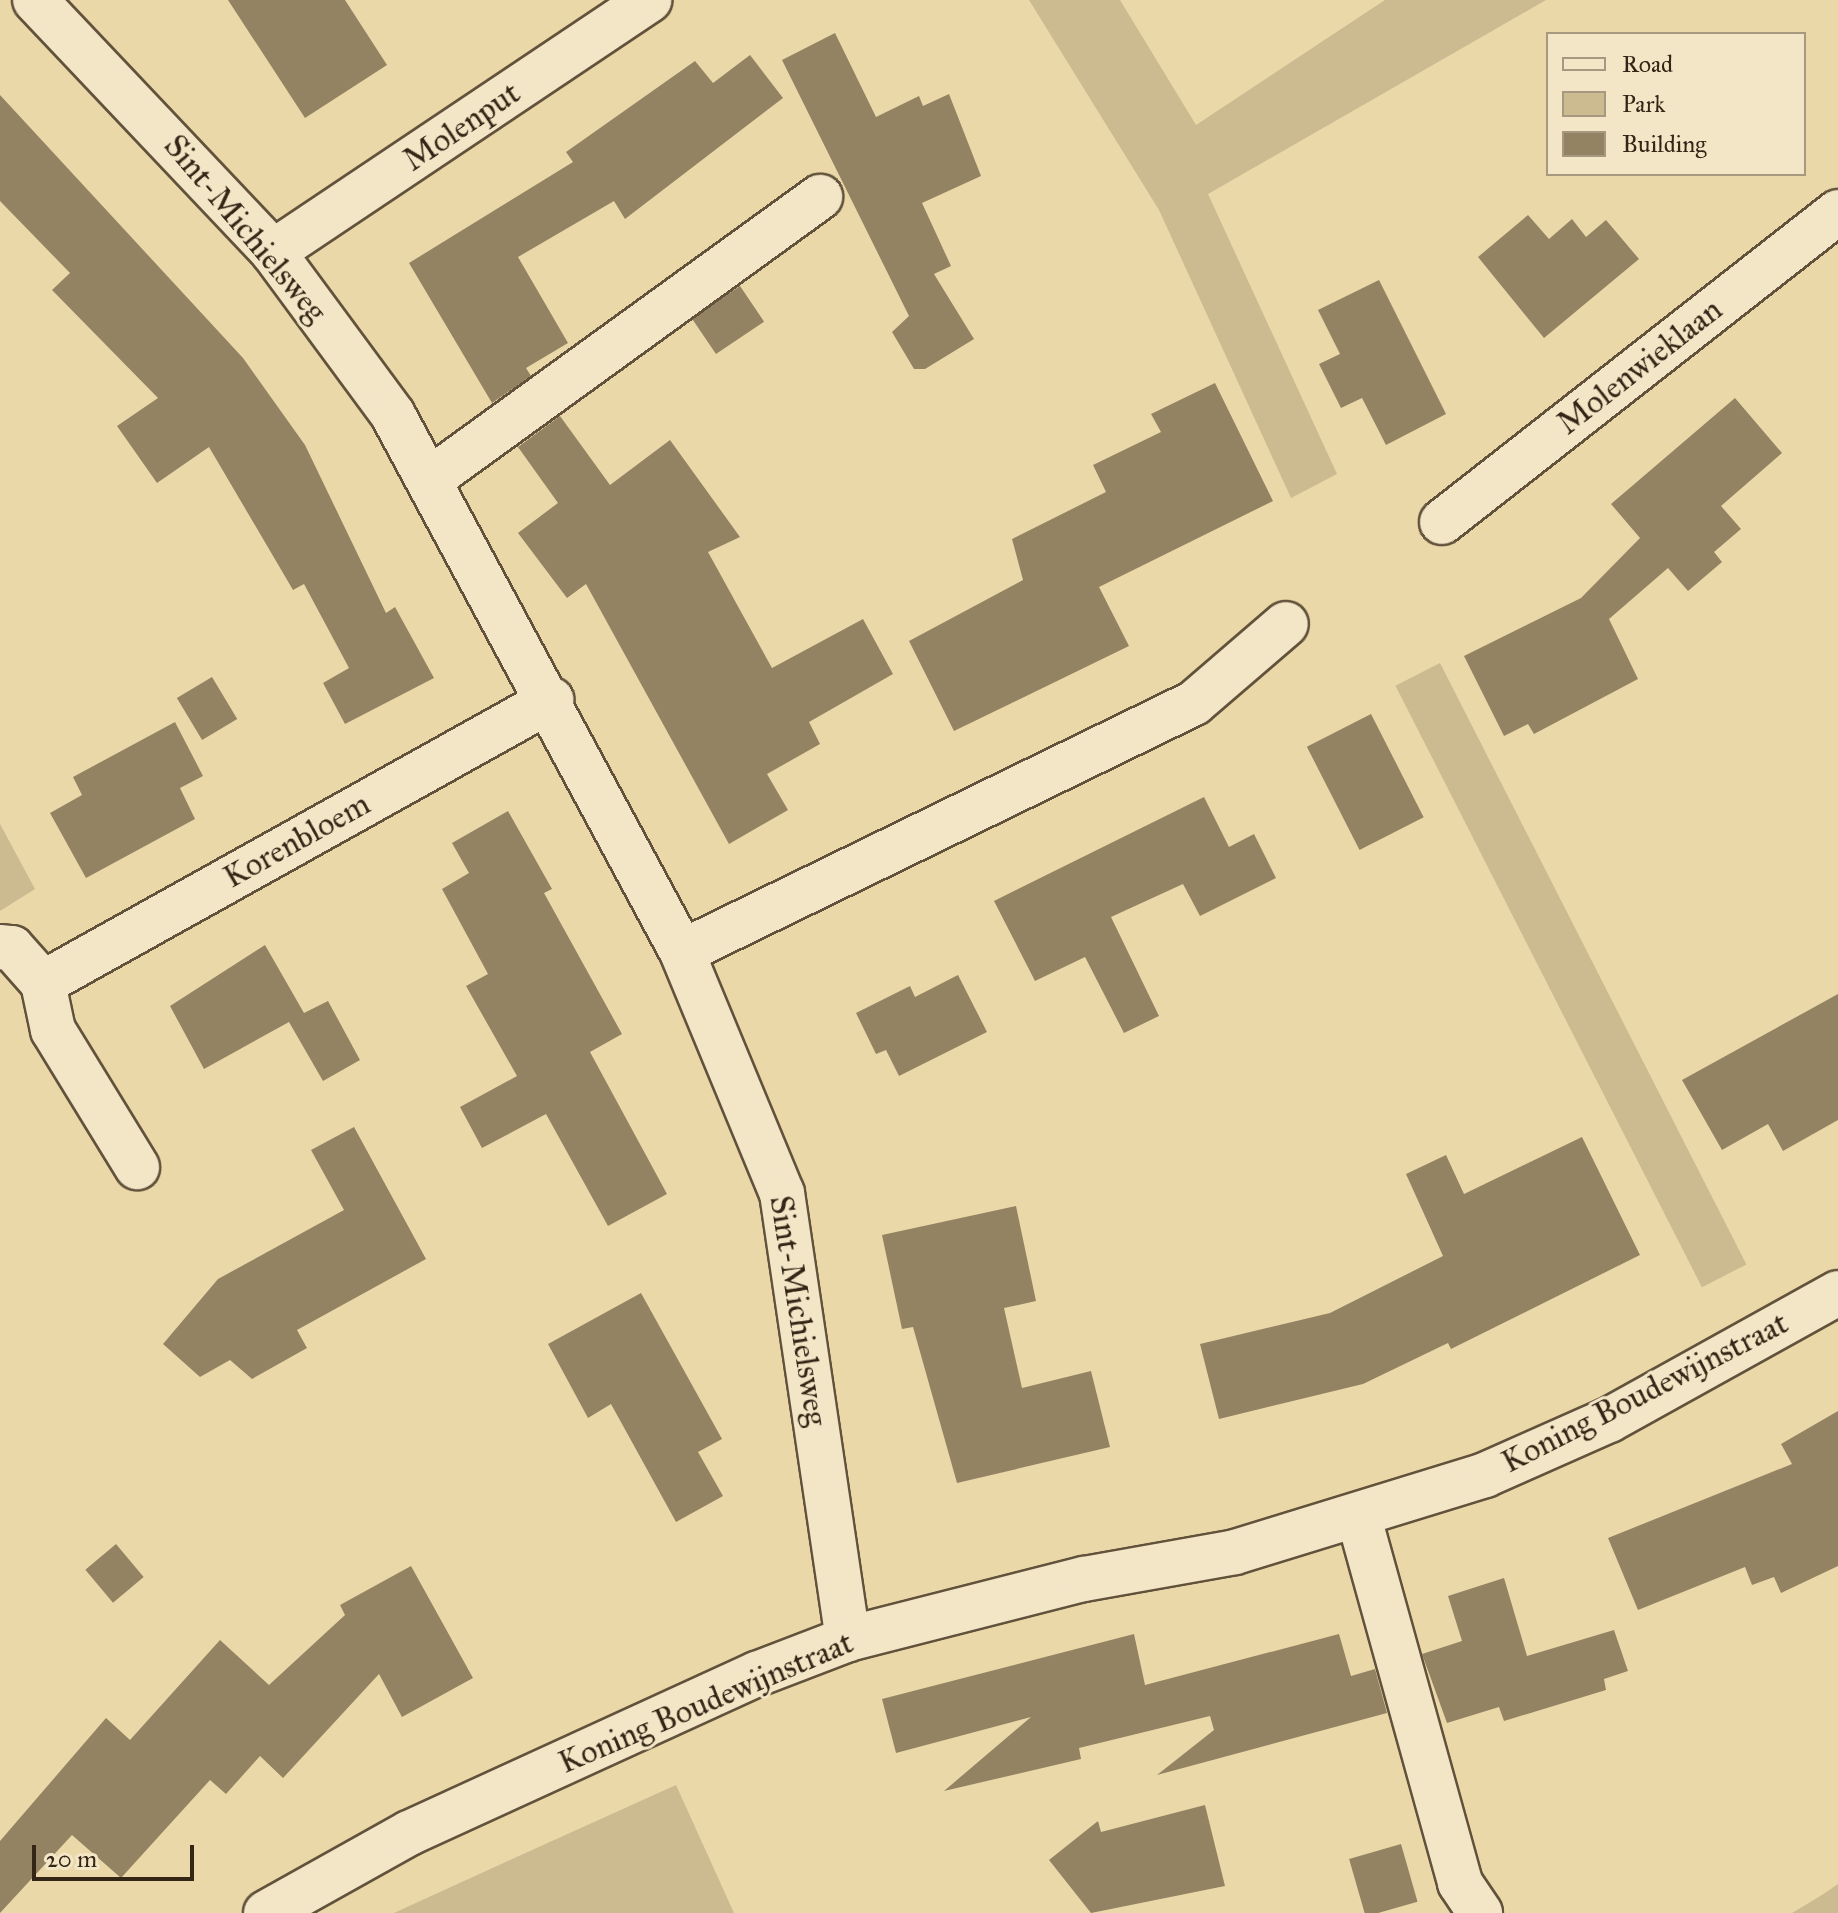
<!DOCTYPE html>
<html>
<head>
<meta charset="utf-8">
<style>
  body { margin:0 }
  #map { position:relative; width:1838px; height:1913px; overflow:hidden; background:#ebd8a9; font-family:"IM FELL Great Primer",serif }
  div>[style] { position:absolute }
  [style*='--x'] { left:calc(var(--x)*1px); top:calc(var(--y)*1px); width:calc(var(--w)*1px); rotate:calc(var(--a)*1deg) }
  .green>* { inset:0; background:#ccba90; transform-origin:0 0 }
  .building>* { inset:0; background:#938362; transform-origin:0 0 }
  .roads { filter:drop-shadow(2px 0 #62523b) drop-shadow(-2px 0 #62523b) drop-shadow(0 2px #62523b) drop-shadow(0 -2px #62523b) }
  .minor>* { height:44px; margin:-22px; padding:0 22px; transform-origin:22px; border-radius:22px; background:#f2e6c7 }
  span { translate:-50% -50%; white-space:nowrap; text-align:center; line-height:1.15; -webkit-text-stroke:6px #f2e6c7; paint-order:stroke }
  .street-label { font-size:32px; color:#342616 }
  .legend { position:absolute; left:1546px; top:32px; width:260px; height:144px; box-sizing:border-box; background:#f2e6c7; border:2px solid #a69980; margin:0; padding:10px 14px; list-style:none; font-size:24px; color:#342616 }
  .legend li { display:flex; align-items:center; gap:16px; height:40px }
  .legend b { width:40px; border:2px solid #a69980 }
  .scale { position:absolute; left:32px; top:1845px; width:162px; height:36px; box-sizing:border-box; border:4px solid #342616; border-top:0; padding-left:10px; font-size:24px; line-height:28px; white-space:nowrap; color:#342616; -webkit-text-stroke:6px #f2e6c7; paint-order:stroke }
</style>
</head>
<body>
<div id="map">
  <div class="green">
    <i style="clip-path:polygon(1029px 0,1120px 0,1196px 125px,1385px 0,1546px 0,1208px 194px,1337px 474px,1291px 498px,1159px 210px)"></i>
    <i style="left:1440px;top:663px;width:675px;height:50px;rotate:63deg"></i>
    <i style="clip-path:polygon(0 824px,35px 889px,0 911px)"></i>
    <i style="clip-path:polygon(676px 1785px,734px 1913px,394px 1913px,510px 1860px)"></i>
    <i style="clip-path:polygon(1838px 1884px,1838px 1913px,1792px 1913px,1822px 1895px)"></i>
  </div>
  <div class="building">
    <i style="clip-path:polygon(228px 0,345px 0,387px 65px,305px 118px)"></i>
    <i style="clip-path:polygon(835px 33px,876px 117px,919px 96px,923px 106px,949px 94px,981px 176px,922px 203px,951px 266px,934px 274px,974px 339px,925px 369px,914px 369px,892px 332px,909px 316px,782px 60px)"></i>
    <i style="clip-path:polygon(750px 55px,783px 98px,625px 219px,614px 201px,518px 257px,568px 343px,526px 368px,531px 376px,492px 403px,409px 263px,573px 162px,566px 152px,695px 61px,713px 83px)"></i>
    <i style="clip-path:polygon(0 95px,243px 358px,305px 445px,386px 613px,395px 607px,434px 678px,345px 724px,323px 683px,349px 668px,304px 584px,293px 590px,209px 447px,157px 483px,117px 426px,158px 398px,52px 290px,70px 273px,0 201px)"></i>
    <i style="clip-path:polygon(1528px 215px,1549px 239px,1572px 219px,1586px 237px,1606px 220px,1639px 259px,1544px 338px,1478px 257px)"></i>
    <i style="clip-path:polygon(1379px 280px,1446px 414px,1386px 445px,1362px 398px,1341px 408px,1319px 364px,1340px 354px,1318px 310px)"></i>
    <i style="left:740px;top:286px;width:43px;height:58px;rotate:56deg"></i>
    <i style="clip-path:polygon(1215px 383px,1273px 501px,1099px 587px,1129px 646px,954px 731px,909px 641px,1023px 580px,1012px 539px,1106px 492px,1093px 465px,1161px 432px,1151px 414px)"></i>
    <i style="clip-path:polygon(1735px 398px,1782px 453px,1721px 506px,1741px 529px,1714px 552px,1722px 562px,1688px 591px,1668px 568px,1609px 619px,1638px 679px,1534px 734px,1528px 724px,1504px 736px,1464px 656px,1581px 598px,1640px 538px,1611px 504px)"></i>
    <i style="clip-path:polygon(560px 416px,610px 485px,670px 440px,740px 537px,708px 552px,772px 668px,863px 619px,893px 674px,809px 722px,820px 744px,767px 774px,788px 810px,729px 844px,586px 584px,567px 598px,518px 533px,558px 503px,518px 447px)"></i>
    <i style="left:212px;top:677px;width:49px;height:41px;rotate:59deg"></i>
    <i style="left:1371px;top:714px;width:116px;height:72px;rotate:63deg"></i>
    <i style="clip-path:polygon(175px 722px,203px 776px,180px 788px,195px 819px,86px 878px,50px 813px,82px 795px,73px 777px)"></i>
    <i style="clip-path:polygon(1204px 797px,1229px 847px,1254px 834px,1276px 878px,1200px 916px,1183px 884px,1111px 917px,1159px 1016px,1124px 1033px,1085px 957px,1035px 981px,994px 901px)"></i>
    <i style="clip-path:polygon(508px 811px,552px 889px,544px 893px,622px 1034px,590px 1052px,667px 1194px,608px 1226px,546px 1114px,482px 1148px,460px 1107px,517px 1076px,466px 986px,488px 974px,442px 889px,469px 873px,452px 843px)"></i>
    <i style="clip-path:polygon(265px 945px,304px 1013px,328px 1001px,360px 1060px,323px 1081px,289px 1022px,204px 1069px,170px 1006px)"></i>
    <i style="clip-path:polygon(958px 975px,987px 1032px,899px 1076px,886px 1050px,876px 1054px,856px 1013px,910px 986px,915px 997px)"></i>
    <i style="clip-path:polygon(1838px 994px,1838px 1120px,1783px 1151px,1768px 1124px,1722px 1150px,1682px 1080px)"></i>
    <i style="clip-path:polygon(354px 1127px,426px 1259px,297px 1330px,307px 1348px,252px 1379px,230px 1360px,200px 1377px,163px 1344px,218px 1279px,344px 1210px,311px 1150px)"></i>
    <i style="clip-path:polygon(1582px 1137px,1640px 1255px,1451px 1349px,1448px 1343px,1363px 1384px,1219px 1419px,1200px 1344px,1330px 1313px,1443px 1256px,1406px 1174px,1446px 1155px,1464px 1194px)"></i>
    <i style="clip-path:polygon(1016px 1206px,1036px 1301px,1004px 1308px,1022px 1388px,1091px 1371px,1110px 1447px,957px 1483px,913px 1327px,902px 1329px,882px 1235px)"></i>
    <i style="clip-path:polygon(641px 1293px,722px 1439px,698px 1452px,723px 1496px,676px 1522px,611px 1404px,588px 1418px,548px 1344px)"></i>
    <i style="clip-path:polygon(1838px 1411px,1838px 1566px,1781px 1593px,1774px 1577px,1752px 1585px,1745px 1567px,1638px 1610px,1608px 1538px,1792px 1464px,1781px 1444px)"></i>
    <i style="left:116px;top:1544px;width:43px;height:40px;rotate:50deg"></i>
    <i style="clip-path:polygon(411px 1566px,473px 1678px,402px 1717px,379px 1674px,283px 1778px,260px 1756px,226px 1794px,210px 1780px,121px 1878px,72px 1835px,0 1913px,0 1841px,106px 1718px,130px 1740px,220px 1640px,269px 1685px,345px 1615px,340px 1605px)"></i>
    <i style="clip-path:polygon(1504px 1578px,1527px 1656px,1614px 1630px,1628px 1671px,1604px 1679px,1606px 1690px,1504px 1721px,1499px 1707px,1447px 1723px,1422px 1654px,1462px 1641px,1448px 1596px)"></i>
    <i style="clip-path:polygon(1134px 1634px,1145px 1685px,1339px 1634px,1351px 1676px,1375px 1669px,1387px 1713px,1157px 1775px,1214px 1730px,1210px 1716px,1079px 1748px,1081px 1759px,944px 1791px,1031px 1717px,896px 1753px,882px 1699px)"></i>
    <i style="clip-path:polygon(1205px 1805px,1225px 1886px,1091px 1913px,1049px 1860px,1098px 1821px,1101px 1832px)"></i>
    <i style="left:1401px;top:1844px;width:60px;height:54px;rotate:74deg"></i>
  </div>
  <div class="roads">
    <div class="minor">
      <i style="--x:35;--y:0;--w:347;--a:46.6"></i>
      <i style="--x:273;--y:252;--w:202;--a:53.6"></i>
      <i style="--x:393;--y:415;--w:610;--a:61.71"></i>
      <i style="--x:682;--y:952;--w:261;--a:67.5"></i>
      <i style="--x:782;--y:1193;--w:451;--a:81.6"></i>
      <i style="--x:273;--y:252;--w:453;--a:-33.8"></i>
      <i style="--x:429;--y:480;--w:483;--a:-35.9"></i>
      <i style="--x:1442;--y:522;--w:503;--a:-38.05"></i>
      <i style="--x:0;--y:947;--w:12;--a:5"></i>
      <i style="--x:12;--y:948;--w:47;--a:48.5"></i>
      <i style="--x:43;--y:983;--w:48;--a:78"></i>
      <i style="--x:53;--y:1030;--w:161;--a:58.5"></i>
      <i style="--x:682;--y:952;--w:569;--a:-25.93"></i>
      <i style="--x:1194;--y:703;--w:121;--a:-40.7"></i>
      <i style="--x:43;--y:983;--w:582;--a:-29.12"></i>
      <i style="--x:1359;--y:1518;--w:379;--a:74.5"></i>
      <i style="--x:1460;--y:1883;--w:36;--a:56"></i>
      <i style="--x:266;--y:1913;--w:164;--a:-29.2"></i>
      <i style="--x:409;--y:1833;--w:383;--a:-24.6"></i>
      <i style="--x:757;--y:1674;--w:97;--a:-21"></i>
      <i style="--x:848;--y:1639;--w:244;--a:-14.3"></i>
      <i style="--x:1084;--y:1579;--w:153;--a:-10.1"></i>
      <i style="--x:1235;--y:1552;--w:262;--a:-17.1"></i>
      <i style="--x:1485;--y:1475;--w:136;--a:-23.9"></i>
      <i style="--x:1609;--y:1420;--w:262;--a:-29"></i>
    </div>
  </div>
  <div class="street-label">
    <span style="left:462px;top:127px;rotate:-34deg">Molenput</span>
    <span style="left:245px;top:229px;rotate:50deg">Sint-Michielsweg</span>
    <span style="left:1640px;top:367px;rotate:-38deg">Molenwieklaan</span>
    <span style="left:297px;top:841px;rotate:-29deg">Korenbloem</span>
    <span style="left:798px;top:1311px;rotate:81deg">Sint-Michielsweg</span>
    <span style="left:1645px;top:1393px;rotate:-27deg">Koning Boudewijnstraat</span>
    <span style="left:706px;top:1703px;rotate:-23deg">Koning Boudewijnstraat</span>
  </div>
  <ul class="legend">
  <li><b style="height:10px;background:#f2e6c7"></b>Road</li>
  <li><b style="height:22px;background:#ccba90"></b>Park</li>
  <li><b style="height:22px;background:#938362"></b>Building</li>
  </ul>
  <div class="scale">20 m</div>
</div>
</body>
</html>
